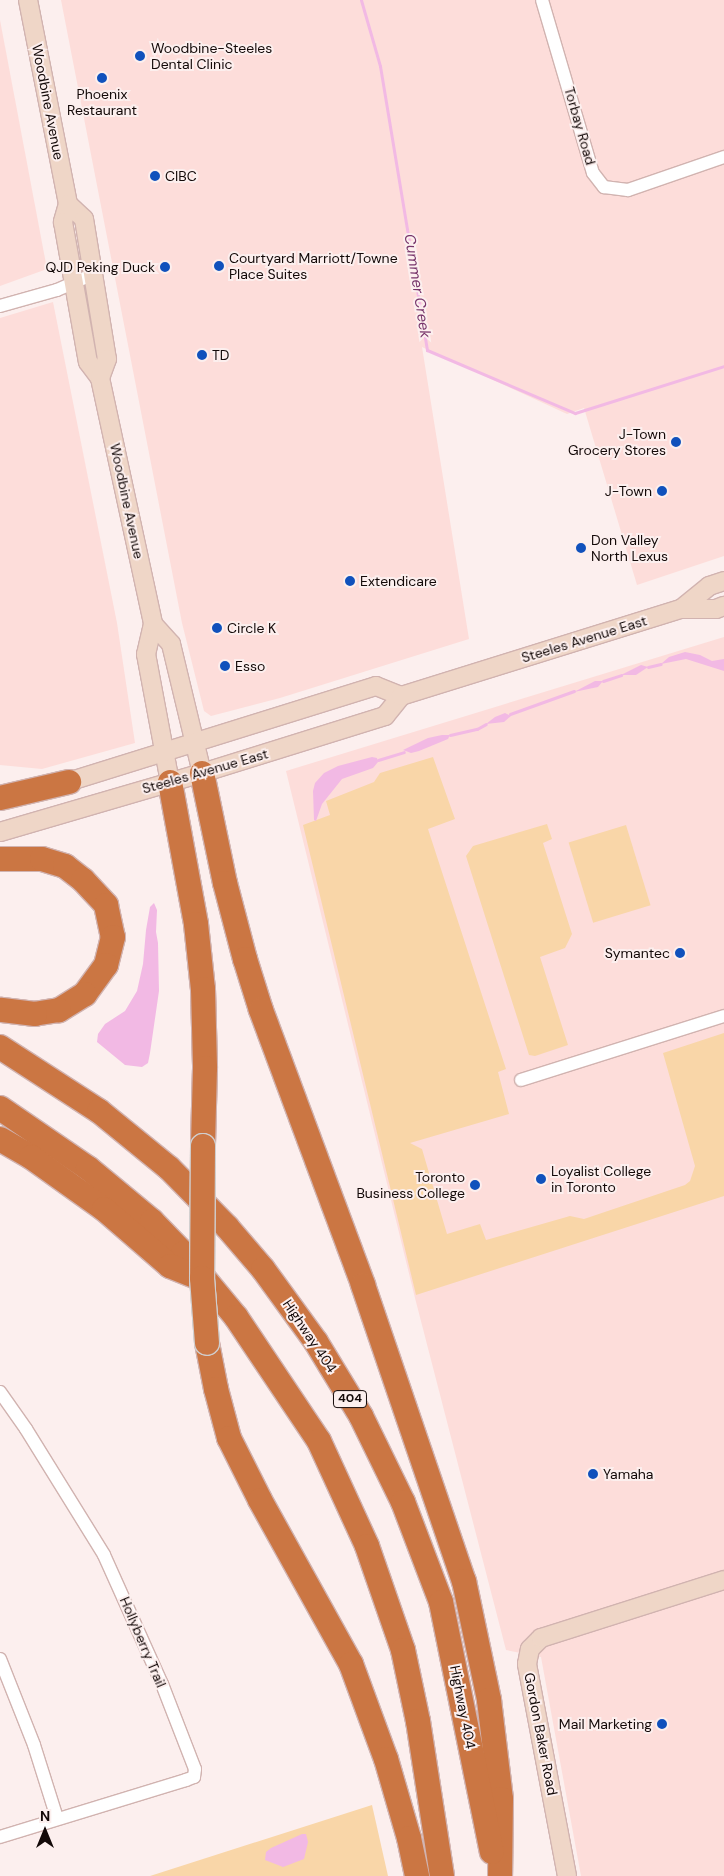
<!DOCTYPE html>
<html>
<head>
<meta charset="utf-8">
<style>
  body { margin:0 }
  #map { position:relative; width:724px; height:1876px; overflow:hidden; background:#fcefee; font-family:"DM Sans",sans-serif }
  div>[style] { position:absolute }
  [style*='--x'] { left:calc(var(--x)*1px); top:calc(var(--y)*1px); width:calc(var(--w)*1px); rotate:calc(var(--a)*1deg) }
  .built>* { inset:0; background:#fdddda }
  .green>* { inset:0; background:#f9d6a8; transform-origin:0 0 }
  .water>* { inset:0; background:#f2b9e4 }
  .stream>* { height:3px; margin:-1.5px; padding:0 1.5px; transform-origin:1.5px; border-radius:1.5px; background:#f2b9e4 }
  .roads { filter:drop-shadow(1px 0 #d1b3b0) drop-shadow(-1px 0 #d1b3b0) drop-shadow(0 1px #d1b3b0) drop-shadow(0 -1px #d1b3b0) }
  .street>* { height:12px; margin:-6px; padding:0 6px; transform-origin:6px; border-radius:6px; background:#fff }
  .secondary>* { height:18px; margin:-9px; padding:0 9px; transform-origin:9px; border-radius:9px; background:#efd6c7 }
  .highway>* { height:24px; margin:-12px; padding:0 12px; transform-origin:12px; border-radius:12px; background:#cb7643 }
  .bridges { filter:drop-shadow(1px 0 #d0cece) drop-shadow(-1px 0 #d0cece) drop-shadow(0 1px #d0cece) drop-shadow(0 -1px #d0cece) }
  .highway-bridge>* { height:24px; margin:-12px; padding:0 12px; transform-origin:12px; border-radius:12px; background:#cb7643 }
  .dots>* { width:14px; height:14px; translate:-50% -50%; box-sizing:border-box; border:2px solid #fcefee; border-radius:50% }
  span { translate:-50% -50%; white-space:nowrap; text-align:center; line-height:1.15; -webkit-text-stroke:4px #fcefee; paint-order:stroke }
  .shield-label span { padding:1px 4px; background:#fcefee; border:1px solid; border-radius:4px; -webkit-text-stroke-width:0 }
  .shield-label { font-size:12px; color:#130908; font-weight:700 }
  .poi-label { font-size:14px; color:#130908 }
  .left { translate:0 -50%; text-align:left }
  .right { translate:-100% -50%; text-align:right }
  .street-label { font-size:14px; color:#130908 }
  .water-label { font-size:15px; color:#77356b; font-style:italic }
  .north { position:absolute; left:20px; top:1806px; width:50px; height:50px; -webkit-text-stroke:4px #fcefee; paint-order:stroke; rotate:0deg; font-size:14px; font-weight:700; line-height:20px; text-align:center; color:#130908 }
  .north::after { content:''; display:block; margin:auto; width:18px; height:22px; background:#130908; clip-path:polygon(50% 0,100% 100%,50% 72%,0 100%) }
</style>
</head>
<body>
<div id="map">
  <div class="built">
    <i style="clip-path:polygon(61px 0,724px 0,724px 556px,637px 585px,584px 408px,567px 414px,422px 347px,469px 639px,280px 698px,211px 716px,204px 711px,182px 623px)"></i>
    <i style="clip-path:polygon(0 20px,47px 269px,0 286px)"></i>
    <i style="clip-path:polygon(53px 302px,117px 623px,135px 743px,42px 769px,0 765px,0 318px)"></i>
    <i style="clip-path:polygon(724px 637px,724px 1876px,581px 1876px,541px 1657px,506px 1650px,415px 1298px,286px 771px)"></i>
  </div>
  <div class="green">
    <i style="clip-path:polygon(433px 757px,455px 819px,428px 829px,506px 1069px,498px 1072px,509px 1114px,410px 1143px,422px 1149px,447px 1234px,480px 1224px,486px 1240px,570px 1216px,584px 1219px,685px 1185px,690px 1181px,695px 1166px,663px 1053px,724px 1033px,724px 1196px,416px 1295px,303px 825px,330px 815px,326px 801px,374px 782px,380px 773px)"></i>
    <i style="clip-path:polygon(547px 824px,552px 839px,543px 843px,572px 934px,565px 948px,540px 957px,568px 1045px,535px 1056px,529px 1055px,466px 856px,473px 846px)"></i>
    <i style="left:626px;top:825px;width:84px;height:60px;rotate:73deg"></i>
    <i style="clip-path:polygon(372px 1805px,388px 1876px,150px 1876px)"></i>
  </div>
  <div class="water">
    <i style="clip-path:polygon(685px 652px,700px 655px,712px 661px,724px 659px,724px 671px,686px 659px,661px 664px,669px 657px)"></i>
    <i style="clip-path:polygon(641px 665px,648px 667px,636px 675px,621px 675px)"></i>
    <i style="clip-path:polygon(595px 681px,603px 681px,598px 687px,574px 692px)"></i>
    <i style="clip-path:polygon(505px 713px,511px 716px,504px 722px,486px 724px,495px 717px)"></i>
    <i style="clip-path:polygon(442px 735px,450px 735px,448px 739px,419px 751px,411px 753px,403px 750px,428px 738px)"></i>
    <i style="clip-path:polygon(372px 757px,377px 758px,378px 762px,373px 768px,342px 779px,322px 804px,316px 821px,314px 820px,313px 791px,315px 783px,324px 773px,338px 766px)"></i>
    <i style="clip-path:polygon(154px 903px,157px 910px,156px 932px,158px 943px,159px 991px,150px 1053px,148px 1063px,142px 1067px,125px 1065px,97px 1042px,98px 1034px,105px 1024px,125px 1011px,137px 991px,143px 964px,146px 930px,150px 907px)"></i>
    <i style="clip-path:polygon(302px 1834px,306px 1834px,308px 1842px,304px 1859px,283px 1867px,265px 1860px,266px 1852px,271px 1848px)"></i>
  </div>
  <div class="stream">
    <i style="--x:361;--y:0;--w:69;--a:73.9"></i>
    <i style="--x:380;--y:66;--w:288;--a:80.6"></i>
    <i style="--x:427;--y:350;--w:161;--a:23.1"></i>
    <i style="--x:575;--y:413;--w:156;--a:-17.5"></i>
    <i style="--x:648;--y:667;--w:13;--a:-13"></i>
    <i style="--x:603;--y:681;--w:19;--a:-18"></i>
    <i style="--x:510;--y:714;--w:68;--a:-19.8"></i>
    <i style="--x:450;--y:735;--w:28;--a:-13"></i>
    <i style="--x:477;--y:729;--w:10;--a:-29"></i>
    <i style="--x:378;--y:760;--w:27;--a:-17"></i>
  </div>
  <div class="roads">
    <div class="street">
      <i style="--x:542;--y:0;--w:180;--a:73.6"></i>
      <i style="--x:593;--y:173;--w:18;--a:52"></i>
      <i style="--x:604;--y:187;--w:24;--a:7"></i>
      <i style="--x:628;--y:190;--w:102;--a:-19"></i>
      <i style="--x:0;--y:306;--w:59;--a:-15.7"></i>
      <i style="--x:57;--y:290;--w:40;--a:-23.4"></i>
      <i style="--x:521;--y:1080;--w:213;--a:-17.5"></i>
      <i style="--x:0;--y:1392;--w:45;--a:54.9"></i>
      <i style="--x:26;--y:1429;--w:148;--a:58.2"></i>
      <i style="--x:104;--y:1555;--w:141;--a:65.8"></i>
      <i style="--x:162;--y:1684;--w:91;--a:68.8"></i>
      <i style="--x:195;--y:1769;--w:8;--a:97"></i>
      <i style="--x:194;--y:1777;--w:9;--a:159"></i>
      <i style="--x:186;--y:1780;--w:195;--a:163"></i>
      <i style="--x:0;--y:1659;--w:92;--a:68.4"></i>
      <i style="--x:34;--y:1745;--w:77;--a:72.5"></i>
    </div>
    <div class="secondary">
      <i style="--x:28;--y:0;--w:208;--a:78.9"></i>
      <i style="--x:68;--y:204;--w:19;--a:106"></i>
      <i style="--x:63;--y:222;--w:142;--a:79.9"></i>
      <i style="--x:88;--y:362;--w:20;--a:53"></i>
      <i style="--x:100;--y:378;--w:252;--a:77.8"></i>
      <i style="--x:153;--y:624;--w:31;--a:103"></i>
      <i style="--x:146;--y:654;--w:130;--a:79.4"></i>
      <i style="--x:68;--y:204;--w:22;--a:43"></i>
      <i style="--x:84;--y:219;--w:142;--a:80.7"></i>
      <i style="--x:107;--y:359;--w:20;--a:110"></i>
      <i style="--x:681;--y:609;--w:36;--a:-39"></i>
      <i style="--x:709;--y:586;--w:16;--a:-18"></i>
      <i style="--x:153;--y:624;--w:27;--a:48"></i>
      <i style="--x:171;--y:644;--w:133;--a:76.5"></i>
      <i style="--x:58;--y:785;--w:333;--a:-17.3"></i>
      <i style="--x:376;--y:686;--w:27;--a:22"></i>
      <i style="--x:0;--y:832;--w:210;--a:-16.3"></i>
      <i style="--x:202;--y:773;--w:192;--a:-17.3"></i>
      <i style="--x:385;--y:716;--w:26;--a:-51"></i>
      <i style="--x:401;--y:696;--w:293;--a:-17.3"></i>
      <i style="--x:681;--y:609;--w:35;--a:0"></i>
      <i style="--x:716;--y:609;--w:9;--a:-21"></i>
      <i style="--x:567;--y:1876;--w:216;--a:-100.7"></i>
      <i style="--x:527;--y:1664;--w:15;--a:-79"></i>
      <i style="--x:530;--y:1649;--w:16;--a:-45"></i>
      <i style="--x:541;--y:1638;--w:192;--a:-17.6"></i>
    </div>
    <div class="highway">
      <i style="--x:202;--y:773;--w:112;--a:78.2"></i>
      <i style="--x:225;--y:883;--w:79;--a:75.3"></i>
      <i style="--x:245;--y:959;--w:53;--a:72.6"></i>
      <i style="--x:261;--y:1010;--w:293;--a:69.6"></i>
      <i style="--x:363;--y:1285;--w:313;--a:71.2"></i>
      <i style="--x:464;--y:1581;--w:122;--a:78.1"></i>
      <i style="--x:489;--y:1700;--w:100;--a:83.1"></i>
      <i style="--x:501;--y:1799;--w:77;--a:90.7"></i>
      <i style="--x:170;--y:782;--w:144;--a:79.6"></i>
      <i style="--x:196;--y:924;--w:65;--a:83.9"></i>
      <i style="--x:203;--y:989;--w:79;--a:88.5"></i>
      <i style="--x:205;--y:1068;--w:78;--a:91.5"></i>
      <i style="--x:0;--y:798;--w:71;--a:-13.1"></i>
      <i style="--x:0;--y:859;--w:42;--a:0"></i>
      <i style="--x:42;--y:859;--w:24;--a:17"></i>
      <i style="--x:65;--y:866;--w:23;--a:38"></i>
      <i style="--x:83;--y:880;--w:34;--a:47"></i>
      <i style="--x:106;--y:905;--w:33;--a:78"></i>
      <i style="--x:113;--y:937;--w:29;--a:104"></i>
      <i style="--x:106;--y:965;--w:36;--a:126"></i>
      <i style="--x:85;--y:994;--w:31;--a:148"></i>
      <i style="--x:59;--y:1010;--w:24;--a:171"></i>
      <i style="--x:35;--y:1014;--w:35;--a:-173"></i>
      <i style="--x:0;--y:1047;--w:118;--a:32.9"></i>
      <i style="--x:99;--y:1111;--w:90;--a:39.2"></i>
      <i style="--x:169;--y:1168;--w:83;--a:45.5"></i>
      <i style="--x:227;--y:1227;--w:55;--a:49.4"></i>
      <i style="--x:263;--y:1269;--w:90;--a:54"></i>
      <i style="--x:316;--y:1342;--w:87;--a:58.7"></i>
      <i style="--x:361;--y:1416;--w:96;--a:64"></i>
      <i style="--x:403;--y:1502;--w:107;--a:69.2"></i>
      <i style="--x:441;--y:1602;--w:255;--a:78.5"></i>
      <i style="--x:0;--y:1108;--w:107;--a:34.3"></i>
      <i style="--x:88;--y:1168;--w:83;--a:39.6"></i>
      <i style="--x:152;--y:1221;--w:45;--a:45.9"></i>
      <i style="--x:183;--y:1253;--w:83;--a:50.4"></i>
      <i style="--x:236;--y:1317;--w:149;--a:56.2"></i>
      <i style="--x:319;--y:1441;--w:115;--a:65.4"></i>
      <i style="--x:367;--y:1546;--w:110;--a:70.9"></i>
      <i style="--x:403;--y:1650;--w:73;--a:78.1"></i>
      <i style="--x:418;--y:1721;--w:157;--a:81.2"></i>
      <i style="--x:0;--y:1139;--w:36;--a:30"></i>
      <i style="--x:31;--y:1157;--w:90;--a:35.5"></i>
      <i style="--x:104;--y:1209;--w:87;--a:40.8"></i>
      <i style="--x:170;--y:1266;--w:35;--a:22"></i>
      <i style="--x:207;--y:1343;--w:47;--a:78.9"></i>
      <i style="--x:216;--y:1389;--w:51;--a:75.1"></i>
      <i style="--x:229;--y:1438;--w:69;--a:63.4"></i>
      <i style="--x:260;--y:1500;--w:188;--a:61"></i>
      <i style="--x:351;--y:1664;--w:101;--a:69.8"></i>
      <i style="--x:386;--y:1759;--w:82;--a:73.8"></i>
      <i style="--x:409;--y:1838;--w:39;--a:78"></i>
    </div>
  </div>
  <div class="bridges">
    <div class="highway-bridge">
      <i style="--x:203;--y:1146;--w:132;--a:90.4"></i>
      <i style="--x:202;--y:1278;--w:65;--a:85.6"></i>
    </div>
  </div>
  <div class="dots">
    <i style="left:140px;top:56px;background:#1051bc"></i>
    <i style="left:102px;top:78px;background:#1051bc"></i>
    <i style="left:155px;top:176px;background:#1051bc"></i>
    <i style="left:219px;top:266px;background:#1051bc"></i>
    <i style="left:165px;top:267px;background:#1051bc"></i>
    <i style="left:202px;top:355px;background:#1051bc"></i>
    <i style="left:676px;top:442px;background:#1051bc"></i>
    <i style="left:662px;top:491px;background:#1051bc"></i>
    <i style="left:581px;top:548px;background:#1051bc"></i>
    <i style="left:350px;top:581px;background:#1051bc"></i>
    <i style="left:217px;top:628px;background:#1051bc"></i>
    <i style="left:225px;top:666px;background:#1051bc"></i>
    <i style="left:680px;top:953px;background:#1051bc"></i>
    <i style="left:541px;top:1179px;background:#1051bc"></i>
    <i style="left:475px;top:1185px;background:#1051bc"></i>
    <i style="left:593px;top:1474px;background:#1051bc"></i>
    <i style="left:662px;top:1724px;background:#1051bc"></i>
  </div>
  <div class="shield-label">
    <span style="left:350px;top:1399px">404</span>
  </div>
  <div class="poi-label">
    <span class="left" style="left:151px;top:56px">Woodbine-Steeles<br>Dental Clinic</span>
    <span style="left:102px;top:102px">Phoenix<br>Restaurant</span>
    <span class="left" style="left:165px;top:176px">CIBC</span>
    <span class="left" style="left:229px;top:266px">Courtyard Marriott/Towne<br>Place Suites</span>
    <span class="right" style="left:155px;top:267px">QJD Peking Duck</span>
    <span class="left" style="left:212px;top:355px">TD</span>
    <span class="right" style="left:666px;top:442px">J-Town<br>Grocery Stores</span>
    <span class="right" style="left:652px;top:491px">J-Town</span>
    <span class="left" style="left:591px;top:548px">Don Valley<br>North Lexus</span>
    <span class="left" style="left:360px;top:581px">Extendicare</span>
    <span class="left" style="left:227px;top:628px">Circle K</span>
    <span class="left" style="left:235px;top:666px">Esso</span>
    <span class="right" style="left:670px;top:953px">Symantec</span>
    <span class="left" style="left:551px;top:1179px">Loyalist College<br>in Toronto</span>
    <span class="right" style="left:465px;top:1185px">Toronto<br>Business College</span>
    <span class="left" style="left:603px;top:1474px">Yamaha</span>
    <span class="right" style="left:652px;top:1724px">Mail Marketing</span>
  </div>
  <div class="street-label">
    <span style="left:48px;top:102px;rotate:79deg">Woodbine Avenue</span>
    <span style="left:580px;top:126px;rotate:74deg">Torbay Road</span>
    <span style="left:127px;top:501px;rotate:78deg">Woodbine Avenue</span>
    <span style="left:584px;top:639px;rotate:-17deg">Steeles Avenue East</span>
    <span style="left:205px;top:771px;rotate:-16deg">Steeles Avenue East</span>
    <span style="left:310px;top:1336px;rotate:56deg">Highway 404</span>
    <span style="left:143px;top:1642px;rotate:67deg">Hollyberry Trail</span>
    <span style="left:463px;top:1707px;rotate:79deg">Highway 404</span>
    <span style="left:541px;top:1734px;rotate:79deg">Gordon Baker Road</span>
  </div>
  <div class="water-label">
    <span style="left:417px;top:286px;rotate:81deg">Cummer Creek</span>
  </div>
  <div class="north">N</div>
</div>
</body>
</html>
